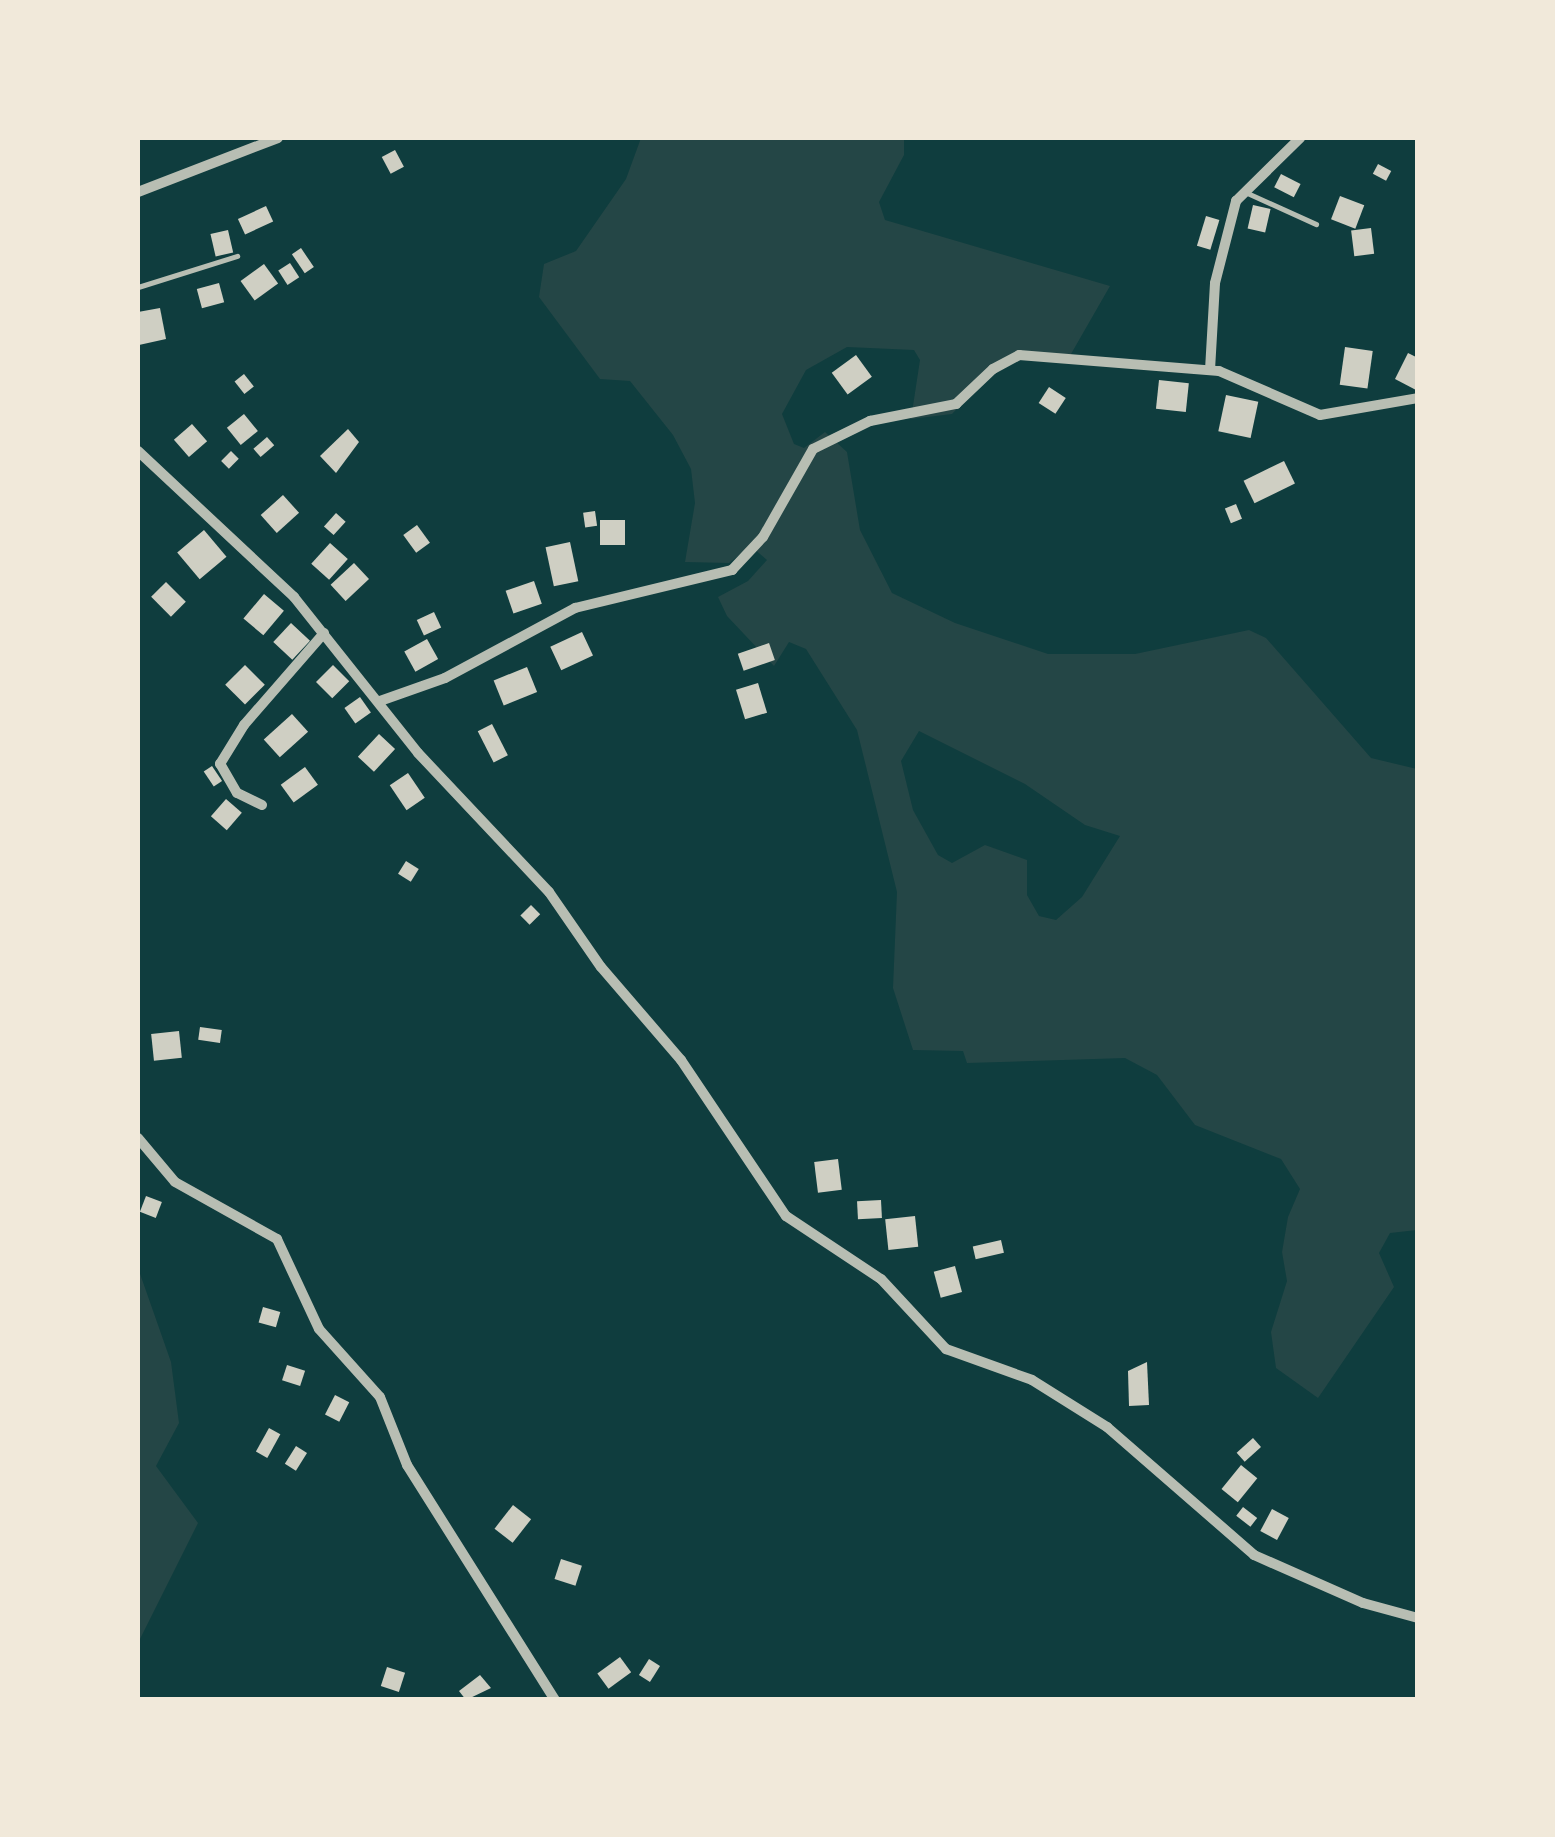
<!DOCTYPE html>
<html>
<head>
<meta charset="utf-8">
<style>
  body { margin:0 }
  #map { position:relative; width:1555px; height:1837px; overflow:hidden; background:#0f3d3e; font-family:Arial,sans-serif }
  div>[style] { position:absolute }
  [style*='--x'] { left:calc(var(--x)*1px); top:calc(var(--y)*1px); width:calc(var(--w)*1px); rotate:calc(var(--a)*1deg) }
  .green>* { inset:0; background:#244646 }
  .building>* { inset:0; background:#cfcfc3; transform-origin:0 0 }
  .service>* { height:5px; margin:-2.5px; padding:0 2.5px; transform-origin:2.5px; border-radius:2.5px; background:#b8beb3 }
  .minor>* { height:10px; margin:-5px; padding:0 5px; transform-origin:5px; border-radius:5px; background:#b8beb3 }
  span { translate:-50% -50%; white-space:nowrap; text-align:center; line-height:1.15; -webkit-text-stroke:8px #f1e9da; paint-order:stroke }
  .frame { position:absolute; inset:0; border:140px solid #f1e9da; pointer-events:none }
</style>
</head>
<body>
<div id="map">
  <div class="green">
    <i style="clip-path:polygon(evenodd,641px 138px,904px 138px,904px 155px,879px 202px,885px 220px,1110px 286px,1071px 354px,1021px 358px,992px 372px,952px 414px,911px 419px,920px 360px,914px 350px,847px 347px,806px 370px,782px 414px,794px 444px,804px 448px,825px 432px,847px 452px,860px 530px,892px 593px,955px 623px,1048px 654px,1135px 654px,1249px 630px,1266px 638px,1371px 758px,1417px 769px,1417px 1230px,1390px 1233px,1379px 1253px,1394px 1287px,1318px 1398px,1276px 1368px,1271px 1332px,1287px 1281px,1282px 1252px,1288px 1217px,1300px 1189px,1281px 1159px,1195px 1125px,1157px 1075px,1125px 1058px,967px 1063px,963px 1051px,913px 1050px,893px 988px,897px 892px,857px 730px,806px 649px,789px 642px,774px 666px,727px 616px,718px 597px,748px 581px,767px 560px,751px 546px,729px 563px,685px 562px,695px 503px,691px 469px,673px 435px,630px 381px,600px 379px,539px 297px,544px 264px,576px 251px,626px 179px,641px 138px,919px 731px,1025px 784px,1085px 825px,1120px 836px,1082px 897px,1056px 920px,1039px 916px,1027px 895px,1027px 860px,985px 845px,952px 863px,938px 855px,913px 810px,901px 761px,919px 731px)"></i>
    <i style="clip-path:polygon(138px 1268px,171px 1362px,179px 1423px,156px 1466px,198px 1523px,138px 1643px)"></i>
  </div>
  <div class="building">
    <i style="left:395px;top:150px;width:19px;height:15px;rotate:62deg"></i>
    <i style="left:1378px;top:164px;width:15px;height:11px;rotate:28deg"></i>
    <i style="left:1281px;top:174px;width:22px;height:15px;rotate:27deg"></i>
    <i style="left:1340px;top:196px;width:26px;height:25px;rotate:21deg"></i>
    <i style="left:1253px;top:205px;width:18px;height:24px;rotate:13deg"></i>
    <i style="left:266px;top:206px;width:17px;height:31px;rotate:65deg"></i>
    <i style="left:1206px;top:216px;width:14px;height:31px;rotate:17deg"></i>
    <i style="left:1371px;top:228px;width:26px;height:20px;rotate:83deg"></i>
    <i style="left:228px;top:230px;width:23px;height:18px;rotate:77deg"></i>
    <i style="left:301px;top:248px;width:23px;height:11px;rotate:56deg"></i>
    <i style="left:290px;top:263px;width:17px;height:14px;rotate:57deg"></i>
    <i style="left:264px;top:264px;width:24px;height:29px;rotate:54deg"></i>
    <i style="left:219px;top:283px;width:20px;height:23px;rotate:75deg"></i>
    <i style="clip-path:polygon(160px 308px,166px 339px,139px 345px,138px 312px)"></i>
    <i style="left:1345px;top:347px;width:28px;height:38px;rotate:8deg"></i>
    <i style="clip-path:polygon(1408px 353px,1418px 358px,1416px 390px,1395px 379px)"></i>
    <i style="left:856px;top:355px;width:27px;height:30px;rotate:54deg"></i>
    <i style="left:244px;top:374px;width:16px;height:12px;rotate:52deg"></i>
    <i style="left:1159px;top:380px;width:30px;height:29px;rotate:6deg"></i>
    <i style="left:1049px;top:387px;width:20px;height:19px;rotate:33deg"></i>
    <i style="left:1226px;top:395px;width:33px;height:37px;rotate:12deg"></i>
    <i style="left:244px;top:414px;width:22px;height:22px;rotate:51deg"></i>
    <i style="left:192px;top:424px;width:23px;height:24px;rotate:49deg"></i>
    <i style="clip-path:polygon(348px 429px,359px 442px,336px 473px,320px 456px)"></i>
    <i style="left:267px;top:437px;width:11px;height:18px;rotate:49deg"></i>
    <i style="left:231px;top:451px;width:11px;height:14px;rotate:45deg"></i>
    <i style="left:1284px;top:461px;width:25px;height:45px;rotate:64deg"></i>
    <i style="left:283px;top:495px;width:24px;height:30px;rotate:48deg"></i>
    <i style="left:1236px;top:504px;width:16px;height:12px;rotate:68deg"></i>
    <i style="left:595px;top:511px;width:15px;height:12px;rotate:82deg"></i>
    <i style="left:336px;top:513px;width:13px;height:18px;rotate:42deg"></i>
    <i style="left:600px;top:520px;width:25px;height:25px"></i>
    <i style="left:417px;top:525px;width:22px;height:17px;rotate:54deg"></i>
    <i style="left:204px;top:530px;width:35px;height:35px;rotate:50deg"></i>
    <i style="left:570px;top:542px;width:40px;height:25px;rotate:78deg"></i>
    <i style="left:330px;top:543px;width:24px;height:28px;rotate:42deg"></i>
    <i style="left:354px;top:563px;width:22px;height:32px;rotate:47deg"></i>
    <i style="left:534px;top:581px;width:24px;height:30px;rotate:71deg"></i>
    <i style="left:166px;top:582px;width:28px;height:21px;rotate:45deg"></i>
    <i style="left:264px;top:594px;width:26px;height:32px;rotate:40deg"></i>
    <i style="left:434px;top:612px;width:17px;height:19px;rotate:65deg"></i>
    <i style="left:291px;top:623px;width:26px;height:26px;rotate:43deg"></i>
    <i style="left:582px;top:632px;width:26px;height:35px;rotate:65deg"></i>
    <i style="left:427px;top:639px;width:23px;height:26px;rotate:61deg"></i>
    <i style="left:769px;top:643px;width:18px;height:33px;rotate:71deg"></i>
    <i style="left:245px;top:665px;width:28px;height:28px;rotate:45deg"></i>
    <i style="left:333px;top:665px;width:23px;height:24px;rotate:45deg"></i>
    <i style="left:527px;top:667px;width:27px;height:36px;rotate:68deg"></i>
    <i style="left:758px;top:683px;width:31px;height:23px;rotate:73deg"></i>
    <i style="left:360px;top:697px;width:19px;height:19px;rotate:55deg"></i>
    <i style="left:292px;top:714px;width:24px;height:38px;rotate:48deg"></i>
    <i style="left:492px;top:724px;width:35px;height:16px;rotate:63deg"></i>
    <i style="left:379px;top:734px;width:22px;height:31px;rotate:43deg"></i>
    <i style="left:212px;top:766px;width:18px;height:10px;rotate:56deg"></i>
    <i style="left:305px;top:767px;width:22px;height:30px;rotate:54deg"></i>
    <i style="left:408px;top:773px;width:30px;height:22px;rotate:56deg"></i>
    <i style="left:226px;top:799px;width:21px;height:23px;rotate:41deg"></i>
    <i style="left:406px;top:861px;width:15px;height:15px;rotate:32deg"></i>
    <i style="left:531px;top:905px;width:13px;height:15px;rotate:45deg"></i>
    <i style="left:200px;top:1027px;width:22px;height:13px;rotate:8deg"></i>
    <i style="left:179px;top:1031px;width:27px;height:28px;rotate:84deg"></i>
    <i style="left:838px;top:1159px;width:31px;height:24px;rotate:83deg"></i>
    <i style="left:146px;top:1196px;width:17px;height:17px;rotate:21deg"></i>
    <i style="left:881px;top:1200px;width:18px;height:24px;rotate:87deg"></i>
    <i style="left:915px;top:1216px;width:31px;height:30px;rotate:84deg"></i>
    <i style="left:1001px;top:1240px;width:13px;height:29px;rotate:77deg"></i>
    <i style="left:955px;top:1266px;width:27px;height:22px;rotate:75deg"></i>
    <i style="left:263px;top:1307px;width:18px;height:16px;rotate:16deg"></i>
    <i style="clip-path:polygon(1147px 1362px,1149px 1405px,1129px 1406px,1128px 1371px)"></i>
    <i style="left:287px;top:1365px;width:19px;height:16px;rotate:18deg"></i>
    <i style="left:335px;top:1395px;width:16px;height:22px;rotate:27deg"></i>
    <i style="left:269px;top:1428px;width:13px;height:27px;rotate:29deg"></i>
    <i style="left:1253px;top:1438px;width:12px;height:22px;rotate:48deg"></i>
    <i style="left:296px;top:1446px;width:13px;height:21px;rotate:32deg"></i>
    <i style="left:1241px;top:1465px;width:21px;height:31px;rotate:39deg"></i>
    <i style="left:513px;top:1505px;width:23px;height:30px;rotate:38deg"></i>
    <i style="left:1243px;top:1507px;width:18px;height:11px;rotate:38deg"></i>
    <i style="left:1272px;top:1509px;width:19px;height:25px;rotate:28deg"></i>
    <i style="left:561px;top:1559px;width:22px;height:21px;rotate:18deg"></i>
    <i style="left:620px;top:1657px;width:19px;height:28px;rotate:54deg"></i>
    <i style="left:649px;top:1659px;width:13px;height:19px;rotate:32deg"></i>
    <i style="left:387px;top:1667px;width:19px;height:20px;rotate:18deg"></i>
    <i style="clip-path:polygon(480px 1675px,491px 1688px,466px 1700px,459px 1691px)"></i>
  </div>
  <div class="service">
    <i style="--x:1245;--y:192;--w:78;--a:24.3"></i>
    <i style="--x:138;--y:287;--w:104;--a:-17.4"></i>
  </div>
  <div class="minor">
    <i style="--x:138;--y:192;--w:150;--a:-21.1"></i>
    <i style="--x:1210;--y:370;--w:87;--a:-86.7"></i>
    <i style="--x:1215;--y:283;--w:85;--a:-75.6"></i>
    <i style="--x:1236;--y:201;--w:90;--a:-44.5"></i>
    <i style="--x:138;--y:451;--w:214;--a:43.1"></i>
    <i style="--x:294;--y:597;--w:199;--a:51.5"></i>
    <i style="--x:418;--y:753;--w:191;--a:46.7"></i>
    <i style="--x:549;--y:892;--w:91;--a:55.3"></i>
    <i style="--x:601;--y:967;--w:123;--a:49.3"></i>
    <i style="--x:681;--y:1060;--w:188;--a:56.1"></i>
    <i style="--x:786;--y:1216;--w:114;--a:33.6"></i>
    <i style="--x:881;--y:1279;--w:96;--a:47.1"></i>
    <i style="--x:946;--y:1349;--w:91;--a:19.8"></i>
    <i style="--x:1032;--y:1380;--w:89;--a:32.1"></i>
    <i style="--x:1107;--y:1427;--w:195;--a:41"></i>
    <i style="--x:1254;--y:1555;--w:119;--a:23.8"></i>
    <i style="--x:1363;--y:1603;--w:57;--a:15.3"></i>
    <i style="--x:380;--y:701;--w:69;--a:-19.5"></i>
    <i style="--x:445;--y:678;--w:148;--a:-28.3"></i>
    <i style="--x:575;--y:608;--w:162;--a:-13.6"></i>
    <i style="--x:732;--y:570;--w:45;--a:-46.8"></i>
    <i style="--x:763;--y:537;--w:101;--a:-60.4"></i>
    <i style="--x:813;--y:449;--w:64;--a:-26.2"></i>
    <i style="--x:870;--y:421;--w:88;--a:-11.2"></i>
    <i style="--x:956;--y:404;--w:51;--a:-43.4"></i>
    <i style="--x:993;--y:369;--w:30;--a:-28"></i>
    <i style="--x:1019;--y:355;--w:201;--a:4.6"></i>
    <i style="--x:1219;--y:371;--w:110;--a:23.5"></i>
    <i style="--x:1320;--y:415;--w:99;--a:-9.8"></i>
    <i style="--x:262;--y:805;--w:28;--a:-154"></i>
    <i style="--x:237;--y:793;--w:34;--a:-120"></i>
    <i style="--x:220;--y:764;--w:46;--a:-58.4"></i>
    <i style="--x:244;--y:725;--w:122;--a:-49"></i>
    <i style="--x:138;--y:1138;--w:57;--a:49.9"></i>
    <i style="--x:175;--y:1182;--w:117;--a:29.2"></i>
    <i style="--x:277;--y:1239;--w:99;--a:65"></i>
    <i style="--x:319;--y:1329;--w:91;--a:48.1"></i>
    <i style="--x:380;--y:1397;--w:73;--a:68.3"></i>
    <i style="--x:407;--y:1465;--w:278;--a:57.8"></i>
  </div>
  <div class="frame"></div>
</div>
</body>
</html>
